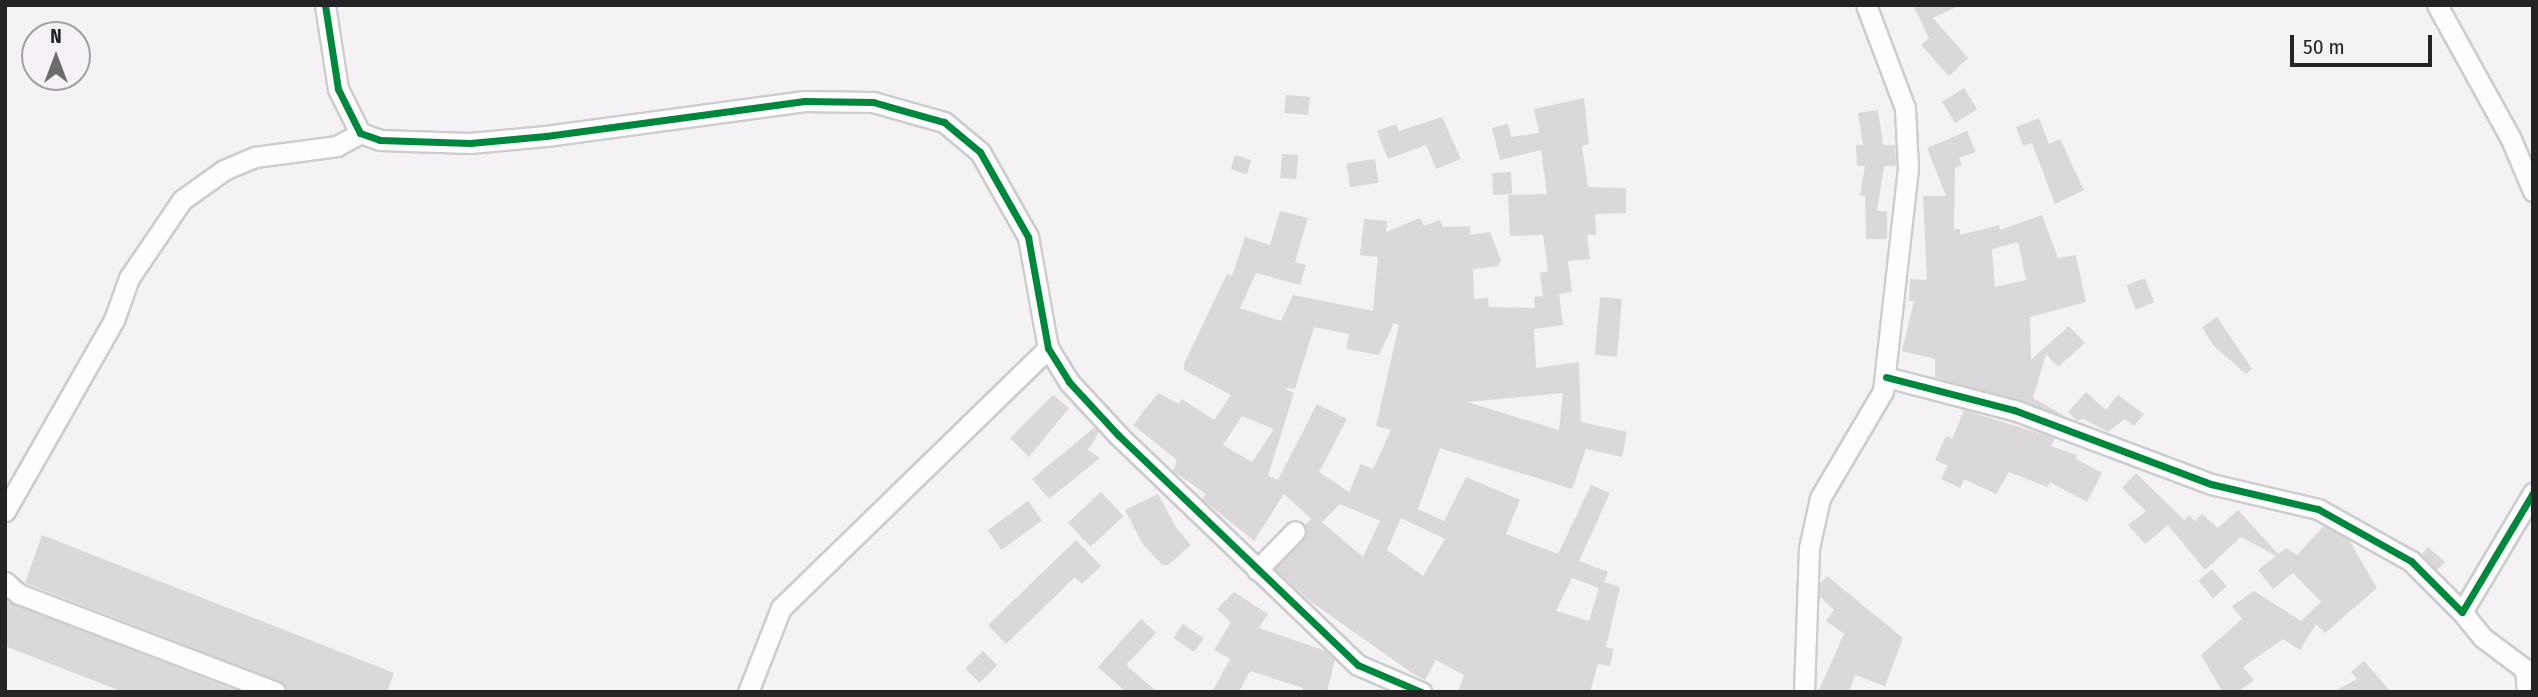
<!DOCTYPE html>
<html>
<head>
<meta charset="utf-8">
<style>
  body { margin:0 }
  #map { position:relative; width:2538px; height:697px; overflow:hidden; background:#f4f2f5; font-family:"Fira Sans Condensed",sans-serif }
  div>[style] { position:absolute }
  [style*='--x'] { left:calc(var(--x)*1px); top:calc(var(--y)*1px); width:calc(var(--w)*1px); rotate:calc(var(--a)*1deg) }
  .building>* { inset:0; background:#dad8da; transform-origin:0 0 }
  .roads { filter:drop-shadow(2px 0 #cecdce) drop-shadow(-2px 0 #cecdce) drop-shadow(0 2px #cecdce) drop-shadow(0 -2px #cecdce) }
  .minor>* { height:19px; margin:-9.5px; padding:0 9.5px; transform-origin:9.5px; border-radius:9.5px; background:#fdfdfe }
  .cycleway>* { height:7px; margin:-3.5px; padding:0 3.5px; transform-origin:3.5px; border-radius:3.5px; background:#00873e }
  span { translate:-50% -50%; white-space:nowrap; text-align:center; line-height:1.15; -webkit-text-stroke:6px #f5f1f6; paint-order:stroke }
  .frame { position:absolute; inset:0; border:7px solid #242325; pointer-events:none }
  .north { position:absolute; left:21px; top:21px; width:70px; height:70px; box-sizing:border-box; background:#f5f1f6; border:2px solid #a19fa2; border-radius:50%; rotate:0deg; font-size:19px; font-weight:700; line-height:28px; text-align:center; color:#242325 }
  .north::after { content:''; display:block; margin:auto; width:24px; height:32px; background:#6d6b6e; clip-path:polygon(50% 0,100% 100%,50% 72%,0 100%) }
  .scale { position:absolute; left:2290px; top:35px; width:142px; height:32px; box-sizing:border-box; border:4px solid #242325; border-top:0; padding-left:9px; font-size:21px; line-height:24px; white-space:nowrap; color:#242325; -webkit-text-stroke:5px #f5f1f6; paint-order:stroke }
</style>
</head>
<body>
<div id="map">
  <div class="building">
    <i style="clip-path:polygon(1913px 5px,1960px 5px,1933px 18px,1968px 58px,1949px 76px,1921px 45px,1929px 38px)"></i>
    <i style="left:1964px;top:88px;width:25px;height:26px;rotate:58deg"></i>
    <i style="left:1286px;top:95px;width:24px;height:18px;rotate:5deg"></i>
    <i style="clip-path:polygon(evenodd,1584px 98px,1589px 144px,1582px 146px,1588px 187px,1626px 188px,1626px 213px,1595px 214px,1596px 235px,1587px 235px,1590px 259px,1568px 261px,1572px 292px,1559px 294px,1563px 325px,1534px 329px,1536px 368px,1579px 362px,1581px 422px,1627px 432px,1622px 457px,1586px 449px,1572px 489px,1440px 448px,1418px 509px,1444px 521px,1466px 477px,1520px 500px,1506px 534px,1558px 554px,1591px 485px,1610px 493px,1579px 561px,1608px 572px,1604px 582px,1620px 587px,1606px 647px,1614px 649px,1610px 666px,1598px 664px,1590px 692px,1458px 692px,1464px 675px,1436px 660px,1425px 680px,1412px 673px,1310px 601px,1275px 569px,1304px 539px,1305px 525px,1311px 519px,1284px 494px,1254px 541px,1202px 499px,1206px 494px,1173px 471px,1177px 460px,1133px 425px,1158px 393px,1179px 404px,1182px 399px,1214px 420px,1231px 395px,1184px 370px,1184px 364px,1227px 274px,1232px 276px,1245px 237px,1270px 245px,1280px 211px,1308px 218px,1295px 262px,1306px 265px,1300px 285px,1256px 273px,1240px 308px,1281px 321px,1293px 295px,1373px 311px,1378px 257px,1360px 255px,1364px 219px,1387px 221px,1386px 232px,1420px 218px,1424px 226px,1440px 220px,1443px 227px,1470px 226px,1470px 235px,1490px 232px,1501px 260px,1498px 266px,1473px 269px,1474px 299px,1488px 298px,1489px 307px,1535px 308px,1534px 297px,1543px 296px,1540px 273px,1548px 271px,1543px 235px,1510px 236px,1508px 195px,1547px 194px,1541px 150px,1500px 160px,1492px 128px,1508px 124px,1511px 137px,1539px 133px,1534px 109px,1584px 98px,1394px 323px,1399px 325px,1376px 426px,1391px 430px,1373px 469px,1361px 464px,1349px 492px,1319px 472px,1347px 419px,1317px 404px,1278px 480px,1268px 476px,1294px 393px,1284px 388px,1295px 389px,1314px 327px,1349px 334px,1346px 349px,1379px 355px,1394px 323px,1584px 98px,1563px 393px,1559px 430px,1467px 402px,1563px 393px,1584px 98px,1242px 416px,1274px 429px,1252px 462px,1223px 445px,1242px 416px,1584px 98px,1340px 504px,1380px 521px,1363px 557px,1322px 522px,1340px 504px,1584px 98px,1401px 518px,1445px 539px,1423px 576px,1387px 550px,1401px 518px,1584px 98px,1572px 578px,1599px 588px,1589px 621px,1556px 611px,1572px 578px)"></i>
    <i style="clip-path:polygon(1878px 110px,1883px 145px,1895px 145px,1896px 166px,1884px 166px,1877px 211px,1887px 211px,1887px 239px,1866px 239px,1865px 196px,1860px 195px,1865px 166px,1857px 166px,1856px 145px,1863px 145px,1858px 113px)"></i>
    <i style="clip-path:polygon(1442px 117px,1461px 159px,1436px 169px,1426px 145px,1388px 159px,1377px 131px,1396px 124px,1399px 131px)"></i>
    <i style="clip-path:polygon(2039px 118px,2049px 144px,2060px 139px,2084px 190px,2055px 204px,2032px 143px,2023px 146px,2016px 127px)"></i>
    <i style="clip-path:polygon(evenodd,1967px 131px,1976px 152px,1959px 158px,1962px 165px,1955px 168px,1954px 229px,1960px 229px,1960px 235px,1999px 225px,2000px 230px,2042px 215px,2058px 258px,2076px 255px,2086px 302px,2030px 317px,2031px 360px,2069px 326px,2085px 343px,2058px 367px,2046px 354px,2033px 398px,2065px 416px,1935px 377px,1935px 359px,1902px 351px,1914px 301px,1909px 301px,1910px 279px,1927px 280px,1923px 196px,1946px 196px,1927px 148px,1967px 131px,2018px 242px,2026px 280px,1995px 287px,1992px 249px,2018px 242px)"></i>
    <i style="left:1282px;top:154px;width:16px;height:24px;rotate:4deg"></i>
    <i style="left:1235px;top:155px;width:17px;height:15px;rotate:17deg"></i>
    <i style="left:1375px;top:159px;width:24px;height:29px;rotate:81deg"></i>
    <i style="left:1511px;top:172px;width:22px;height:19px;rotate:87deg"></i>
    <i style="left:2145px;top:278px;width:26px;height:20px;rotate:69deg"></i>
    <i style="left:1600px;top:297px;width:22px;height:58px;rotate:5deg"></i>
    <i style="clip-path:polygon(2217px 317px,2252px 369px,2246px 374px,2213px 345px,2202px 327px)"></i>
    <i style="clip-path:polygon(2086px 392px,2106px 410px,2118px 395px,2144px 414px,2134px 426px,2125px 419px,2108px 432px,2084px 419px,2077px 421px,2068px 412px)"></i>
    <i style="clip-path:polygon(1053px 395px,1069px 408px,1029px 457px,1010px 438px)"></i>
    <i style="clip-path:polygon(1964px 410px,2055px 438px,2051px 446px,2077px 455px,2076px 459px,2102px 473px,2087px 502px,2050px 482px,2047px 487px,2009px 472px,1996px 494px,1964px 479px,1960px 488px,1941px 479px,1948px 466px,1935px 460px,1946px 436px,1952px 439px)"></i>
    <i style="clip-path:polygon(1094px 428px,1099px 432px,1088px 450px,1100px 458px,1049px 499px,1032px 479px)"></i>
    <i style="clip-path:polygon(2136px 473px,2184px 520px,2189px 515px,2195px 521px,2202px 514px,2218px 528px,2238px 510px,2278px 554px,2286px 548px,2297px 555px,2324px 526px,2349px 540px,2377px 588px,2325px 633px,2316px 624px,2300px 650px,2283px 639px,2243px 667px,2254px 680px,2238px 692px,2223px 692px,2201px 655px,2242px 619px,2232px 606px,2254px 591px,2301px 621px,2321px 602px,2293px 573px,2273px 589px,2258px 570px,2276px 556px,2241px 537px,2205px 570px,2168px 525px,2145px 544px,2128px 525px,2146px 511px,2122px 488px)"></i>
    <i style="left:1101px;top:492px;width:33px;height:45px;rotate:47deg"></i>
    <i style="clip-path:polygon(1158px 494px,1177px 529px,1191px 545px,1168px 565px,1162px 565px,1142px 543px,1125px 510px)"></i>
    <i style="left:1028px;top:501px;width:24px;height:50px;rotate:54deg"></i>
    <i style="clip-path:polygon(42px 535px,394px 673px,387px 692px,287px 692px,279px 681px,25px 583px)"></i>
    <i style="clip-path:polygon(1076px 540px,1101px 566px,1082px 584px,1075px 577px,1006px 644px,988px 625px)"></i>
    <i style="clip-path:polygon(2428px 547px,2445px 562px,2437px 570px,2422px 554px)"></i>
    <i style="left:2212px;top:569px;width:23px;height:18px;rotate:50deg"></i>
    <i style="clip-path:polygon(1827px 576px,1903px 638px,1885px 686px,1855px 675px,1849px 692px,1818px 692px,1844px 634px,1826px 621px,1834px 610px,1820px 597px,1820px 583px)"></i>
    <i style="clip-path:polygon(1234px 592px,1268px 614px,1259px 628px,1326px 651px,1335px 660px,1327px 692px,1302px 692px,1303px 688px,1250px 671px,1239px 692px,1212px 692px,1230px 659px,1214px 650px,1231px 622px,1217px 609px)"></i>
    <i style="clip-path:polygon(5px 598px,15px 605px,240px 692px,123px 692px,5px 646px)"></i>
    <i style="clip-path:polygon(1141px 619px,1156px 633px,1126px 665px,1157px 692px,1126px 692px,1098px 667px)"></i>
    <i style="left:1183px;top:624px;width:25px;height:17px;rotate:34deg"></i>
    <i style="left:983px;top:651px;width:20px;height:25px;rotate:45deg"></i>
    <i style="clip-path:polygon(2364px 661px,2391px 692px,2333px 692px,2357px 679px,2351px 672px)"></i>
  </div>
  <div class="roads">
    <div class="minor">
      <i style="--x:325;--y:5;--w:85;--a:81.2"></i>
      <i style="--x:338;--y:89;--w:49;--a:63.4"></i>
      <i style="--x:360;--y:133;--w:21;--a:19"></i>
      <i style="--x:380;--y:140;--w:90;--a:1.9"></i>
      <i style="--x:470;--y:143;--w:76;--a:-5.3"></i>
      <i style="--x:546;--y:136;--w:261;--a:-7.7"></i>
      <i style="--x:805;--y:101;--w:68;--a:0.8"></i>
      <i style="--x:873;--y:102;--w:74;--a:15.7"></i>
      <i style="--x:944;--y:122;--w:47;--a:39.8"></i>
      <i style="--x:980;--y:152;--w:98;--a:60.5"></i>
      <i style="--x:1028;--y:237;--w:113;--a:79.8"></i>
      <i style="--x:1048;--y:348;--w:40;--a:58"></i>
      <i style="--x:1069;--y:382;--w:72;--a:47.2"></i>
      <i style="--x:1118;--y:435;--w:332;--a:43.8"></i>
      <i style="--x:1358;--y:665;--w:69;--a:23.2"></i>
      <i style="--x:2437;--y:5;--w:151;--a:61.1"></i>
      <i style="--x:2510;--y:137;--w:59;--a:66.9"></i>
      <i style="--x:1886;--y:377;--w:132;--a:14.5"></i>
      <i style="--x:2014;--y:410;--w:210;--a:20.6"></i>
      <i style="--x:2211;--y:484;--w:110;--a:13.2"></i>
      <i style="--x:2318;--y:509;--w:107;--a:29.2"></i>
      <i style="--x:2411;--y:561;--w:72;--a:45"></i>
      <i style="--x:2462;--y:612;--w:139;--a:-59.2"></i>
      <i style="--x:5;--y:511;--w:220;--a:-60.3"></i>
      <i style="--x:114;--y:320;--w:45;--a:-70.3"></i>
      <i style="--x:129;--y:278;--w:94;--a:-55.8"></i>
      <i style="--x:182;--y:200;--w:52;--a:-35.5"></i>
      <i style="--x:224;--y:170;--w:34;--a:-23"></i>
      <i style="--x:255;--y:157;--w:83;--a:-7.6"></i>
      <i style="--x:337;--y:146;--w:26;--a:-29"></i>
      <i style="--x:1257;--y:570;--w:54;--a:-45.7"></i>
      <i style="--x:5;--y:582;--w:18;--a:41"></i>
      <i style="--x:19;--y:594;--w:274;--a:20.9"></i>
      <i style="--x:2462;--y:612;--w:32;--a:51"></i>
      <i style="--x:2482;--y:637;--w:54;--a:36.7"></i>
      <i style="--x:2525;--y:669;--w:23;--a:85"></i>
      <i style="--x:748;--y:692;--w:90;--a:-68.6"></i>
      <i style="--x:781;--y:608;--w:373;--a:-44.2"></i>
      <i style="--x:1804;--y:692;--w:144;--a:-88"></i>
      <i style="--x:1809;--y:548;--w:51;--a:-77.6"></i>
      <i style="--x:1820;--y:498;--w:124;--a:-59.5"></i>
      <i style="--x:1883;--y:391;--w:224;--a:-83.6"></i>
      <i style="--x:1908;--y:168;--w:60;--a:-92.9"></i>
      <i style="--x:1905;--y:108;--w:110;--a:-110.7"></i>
    </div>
  </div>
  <div class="cycleway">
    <i style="--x:325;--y:5;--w:85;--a:81.2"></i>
    <i style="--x:338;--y:89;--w:49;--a:63.4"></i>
    <i style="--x:360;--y:133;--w:21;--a:19"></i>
    <i style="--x:380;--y:140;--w:90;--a:1.9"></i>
    <i style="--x:470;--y:143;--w:76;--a:-5.3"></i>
    <i style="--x:546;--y:136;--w:261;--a:-7.7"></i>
    <i style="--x:805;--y:101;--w:68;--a:0.8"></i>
    <i style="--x:873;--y:102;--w:74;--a:15.7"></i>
    <i style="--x:944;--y:122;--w:47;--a:39.8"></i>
    <i style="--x:980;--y:152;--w:98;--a:60.5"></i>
    <i style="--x:1028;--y:237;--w:113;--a:79.8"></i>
    <i style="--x:1048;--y:348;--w:40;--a:58"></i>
    <i style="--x:1069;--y:382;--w:72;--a:47.2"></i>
    <i style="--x:1118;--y:435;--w:332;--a:43.8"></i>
    <i style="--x:1358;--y:665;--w:69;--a:23.2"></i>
    <i style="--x:1886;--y:377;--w:132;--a:14.5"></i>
    <i style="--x:2014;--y:410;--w:210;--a:20.6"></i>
    <i style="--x:2211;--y:484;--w:110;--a:13.2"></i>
    <i style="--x:2318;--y:509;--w:107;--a:29.2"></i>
    <i style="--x:2411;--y:561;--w:72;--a:45"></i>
    <i style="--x:2462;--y:612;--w:139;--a:-59.2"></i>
  </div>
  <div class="frame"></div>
  <div class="north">N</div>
  <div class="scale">50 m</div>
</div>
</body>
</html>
